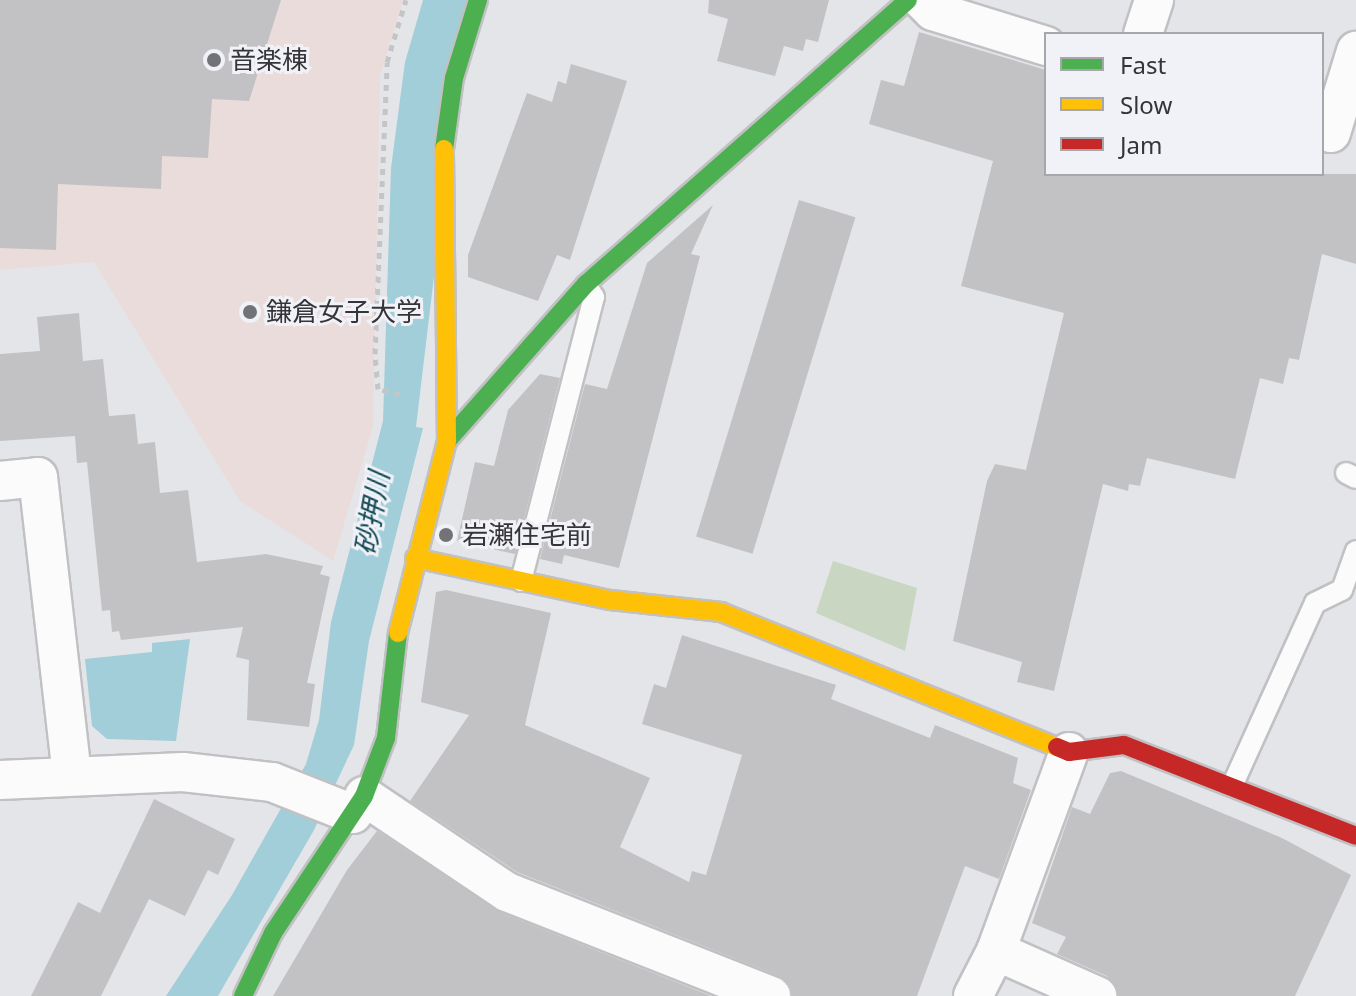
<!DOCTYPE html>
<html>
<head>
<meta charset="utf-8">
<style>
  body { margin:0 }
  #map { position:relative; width:1356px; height:996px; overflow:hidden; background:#e4e5e9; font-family:"Noto Sans","Noto Sans JP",sans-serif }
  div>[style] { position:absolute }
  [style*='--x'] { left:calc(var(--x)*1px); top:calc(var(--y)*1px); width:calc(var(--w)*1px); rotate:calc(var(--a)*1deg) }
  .industrial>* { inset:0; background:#eadcda }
  .green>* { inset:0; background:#c8d6c2 }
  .water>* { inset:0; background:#a1ced9 }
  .building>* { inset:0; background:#c2c2c4; transform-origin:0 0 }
  .path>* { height:5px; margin-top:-2.5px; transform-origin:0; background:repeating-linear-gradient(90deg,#c5c5c6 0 6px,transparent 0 12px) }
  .roads { filter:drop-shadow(2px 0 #c1c1c4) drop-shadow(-2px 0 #c1c1c4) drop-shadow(0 2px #c1c1c4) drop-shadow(0 -2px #c1c1c4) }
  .lane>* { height:20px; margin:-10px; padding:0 10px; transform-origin:10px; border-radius:10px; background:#fbfbfc }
  .street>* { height:38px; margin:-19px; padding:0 19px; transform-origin:19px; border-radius:19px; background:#fbfbfc }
  .fast>* { height:18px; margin:-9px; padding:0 9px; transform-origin:9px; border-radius:9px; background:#4caf50 }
  .slow>* { height:18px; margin:-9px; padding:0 9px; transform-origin:9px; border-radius:9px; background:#ffc107 }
  .jam>* { height:18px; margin:-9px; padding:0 9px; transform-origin:9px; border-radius:9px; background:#c62828 }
  .dots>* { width:22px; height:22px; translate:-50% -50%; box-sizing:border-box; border:4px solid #f1f1f8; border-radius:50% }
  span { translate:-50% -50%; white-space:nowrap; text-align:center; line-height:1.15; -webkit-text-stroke:6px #f1f1f8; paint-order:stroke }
  .poi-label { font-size:26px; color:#353538 }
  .left { translate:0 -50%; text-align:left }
  .water-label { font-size:28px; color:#104954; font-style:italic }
  .legend { position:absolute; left:1044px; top:32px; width:280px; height:144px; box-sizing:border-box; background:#f1f1f8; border:2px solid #a6a6ab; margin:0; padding:10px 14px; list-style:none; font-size:24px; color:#353538 }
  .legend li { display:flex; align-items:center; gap:16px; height:40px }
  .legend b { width:40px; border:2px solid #a6a6ab }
</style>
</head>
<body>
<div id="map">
  <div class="industrial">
    <i style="clip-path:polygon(0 0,403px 0,380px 76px,373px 427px,333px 561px,240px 501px,94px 262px,0 270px)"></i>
  </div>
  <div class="green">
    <i style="clip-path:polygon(833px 561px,917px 588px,905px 651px,816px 613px)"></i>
  </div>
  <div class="water">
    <i style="clip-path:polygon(423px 0,467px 0,416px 427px,423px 428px,369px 641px,354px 745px,314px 830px,218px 996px,166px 996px,232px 895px,306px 764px,319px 720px,331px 622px,383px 421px,391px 168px,405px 62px)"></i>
    <i style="clip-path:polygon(190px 639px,176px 741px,107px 739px,92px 726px,85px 659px,152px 652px,152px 643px)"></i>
  </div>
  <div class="building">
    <i style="clip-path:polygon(0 0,281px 0,249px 101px,212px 99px,208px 158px,162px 156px,161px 189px,58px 184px,56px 250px,0 248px)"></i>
    <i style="clip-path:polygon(709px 0,829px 0,818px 42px,806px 39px,803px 51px,784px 46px,775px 76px,717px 61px,728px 19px,708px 13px)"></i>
    <i style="clip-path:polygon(919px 32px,1046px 70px,1046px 174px,1356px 174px,1356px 264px,1322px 254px,1299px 360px,1289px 358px,1283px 384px,1260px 378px,1235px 479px,1147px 458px,1140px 486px,1129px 484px,1128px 491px,1103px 484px,1054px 691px,1017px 682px,1022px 662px,953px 641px,987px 481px,995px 464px,1026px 470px,1064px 313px,961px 286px,993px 161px,869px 124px,881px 80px,904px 86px)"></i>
    <i style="clip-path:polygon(571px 64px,627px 81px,570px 260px,557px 255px,538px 301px,468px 277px,468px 255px,527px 93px,552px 102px,558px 81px,566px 84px)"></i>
    <i style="left:799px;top:200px;width:59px;height:352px;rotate:17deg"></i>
    <i style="clip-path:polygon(713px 205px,691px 254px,700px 256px,619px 568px,564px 555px,562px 564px,540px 559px,585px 384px,607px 389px,647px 263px)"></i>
    <i style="clip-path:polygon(79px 313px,83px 361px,103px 359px,109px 416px,135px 414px,138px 444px,155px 442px,160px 493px,188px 490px,197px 562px,266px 554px,323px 566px,320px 574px,330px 577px,307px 683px,315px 684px,309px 727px,247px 720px,249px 660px,236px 657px,243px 627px,121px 640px,119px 631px,112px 632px,110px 610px,102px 611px,87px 462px,77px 463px,75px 436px,0 441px,0 354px,40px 351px,37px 317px)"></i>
    <i style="clip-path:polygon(540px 374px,560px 378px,515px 554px,457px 541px,475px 462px,494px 466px,508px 410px)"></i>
    <i style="clip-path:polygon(446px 590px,551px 613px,525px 725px,650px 778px,620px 847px,689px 882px,692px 871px,706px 875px,742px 755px,642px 724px,654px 684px,666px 688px,682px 635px,836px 685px,831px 699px,930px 738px,935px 725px,1018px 758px,1013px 783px,1031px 790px,999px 879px,965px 866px,917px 996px,792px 996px,779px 976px,517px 872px,410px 801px,469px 715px,421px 702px,436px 592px)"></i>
    <i style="clip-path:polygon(1121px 771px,1282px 838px,1351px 875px,1295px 996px,1119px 996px,1107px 976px,1057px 954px,1066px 937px,1032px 923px,1072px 807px,1090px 814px,1110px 773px)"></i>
    <i style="clip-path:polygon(154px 799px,235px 839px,218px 875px,208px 870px,185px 916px,149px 899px,101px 996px,31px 996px,78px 902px,100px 913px)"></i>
    <i style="clip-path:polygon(377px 831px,499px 912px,711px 996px,273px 996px,347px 870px)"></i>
  </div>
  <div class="path">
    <i style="--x:400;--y:394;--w:23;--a:-167"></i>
    <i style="--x:378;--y:389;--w:35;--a:-95"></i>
    <i style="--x:375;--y:354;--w:292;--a:-87.6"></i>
    <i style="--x:387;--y:62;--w:65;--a:-73"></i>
  </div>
  <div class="roads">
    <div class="lane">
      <i style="--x:1346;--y:473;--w:11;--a:27"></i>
      <i style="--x:521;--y:581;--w:293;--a:-75.6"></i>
      <i style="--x:594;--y:297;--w:11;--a:-124"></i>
      <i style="--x:1232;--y:786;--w:201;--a:-65.6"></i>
      <i style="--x:1315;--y:603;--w:30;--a:-26"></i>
      <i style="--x:1342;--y:590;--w:41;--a:-70.3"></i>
    </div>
    <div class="street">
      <i style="--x:922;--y:0;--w:16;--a:45"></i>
      <i style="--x:933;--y:11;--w:118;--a:17.2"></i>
      <i style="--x:1143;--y:34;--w:36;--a:-72"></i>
      <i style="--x:1322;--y:130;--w:9;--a:18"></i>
      <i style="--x:1331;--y:133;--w:86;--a:-73"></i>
      <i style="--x:0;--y:481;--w:38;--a:-6"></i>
      <i style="--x:38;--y:477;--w:299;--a:83.5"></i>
      <i style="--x:0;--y:780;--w:183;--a:-2.5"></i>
      <i style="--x:183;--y:772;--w:90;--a:6.4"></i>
      <i style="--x:272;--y:782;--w:87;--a:21.6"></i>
      <i style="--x:364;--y:796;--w:172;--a:33.9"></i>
      <i style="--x:507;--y:892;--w:284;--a:21.5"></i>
      <i style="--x:996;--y:951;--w:111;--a:24"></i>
      <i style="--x:973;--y:996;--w:51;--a:-62.9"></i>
      <i style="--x:996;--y:951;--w:212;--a:-69.9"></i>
    </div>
    <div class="fast">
      <i style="--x:444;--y:149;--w:72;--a:-82"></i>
      <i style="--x:454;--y:78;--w:82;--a:-72.9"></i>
      <i style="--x:447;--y:441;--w:210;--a:-48.5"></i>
      <i style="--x:586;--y:284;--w:429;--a:-41.4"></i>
      <i style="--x:243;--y:996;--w:70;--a:-64.5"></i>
      <i style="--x:273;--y:933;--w:164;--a:-56.4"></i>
      <i style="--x:364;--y:796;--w:62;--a:-69.2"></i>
      <i style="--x:386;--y:738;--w:106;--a:-83.5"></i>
    </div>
    <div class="slow">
      <i style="--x:415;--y:558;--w:199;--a:12.2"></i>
      <i style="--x:610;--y:600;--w:112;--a:6.2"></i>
      <i style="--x:721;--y:612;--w:362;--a:21.9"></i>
      <i style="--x:398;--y:633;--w:198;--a:-75.7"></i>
      <i style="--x:447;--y:441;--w:292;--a:-90.6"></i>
    </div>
    <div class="jam">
      <i style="--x:1057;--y:747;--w:13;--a:23"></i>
      <i style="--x:1069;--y:752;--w:55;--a:-7.3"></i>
      <i style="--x:1124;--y:745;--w:249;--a:21.4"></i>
    </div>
  </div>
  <div class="dots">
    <i style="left:214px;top:60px;background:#727376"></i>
    <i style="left:250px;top:312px;background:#727376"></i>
    <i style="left:446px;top:535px;background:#727376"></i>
  </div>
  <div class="poi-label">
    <span class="left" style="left:230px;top:60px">音楽棟</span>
    <span class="left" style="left:266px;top:312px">鎌倉女子大学</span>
    <span class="left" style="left:462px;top:535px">岩瀬住宅前</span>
  </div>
  <div class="water-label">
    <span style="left:371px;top:513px;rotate:-80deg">砂押川</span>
  </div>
  <ul class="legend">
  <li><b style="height:10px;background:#4caf50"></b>Fast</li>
  <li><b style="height:10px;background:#ffc107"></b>Slow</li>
  <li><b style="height:10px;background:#c62828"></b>Jam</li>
  </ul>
</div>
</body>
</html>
